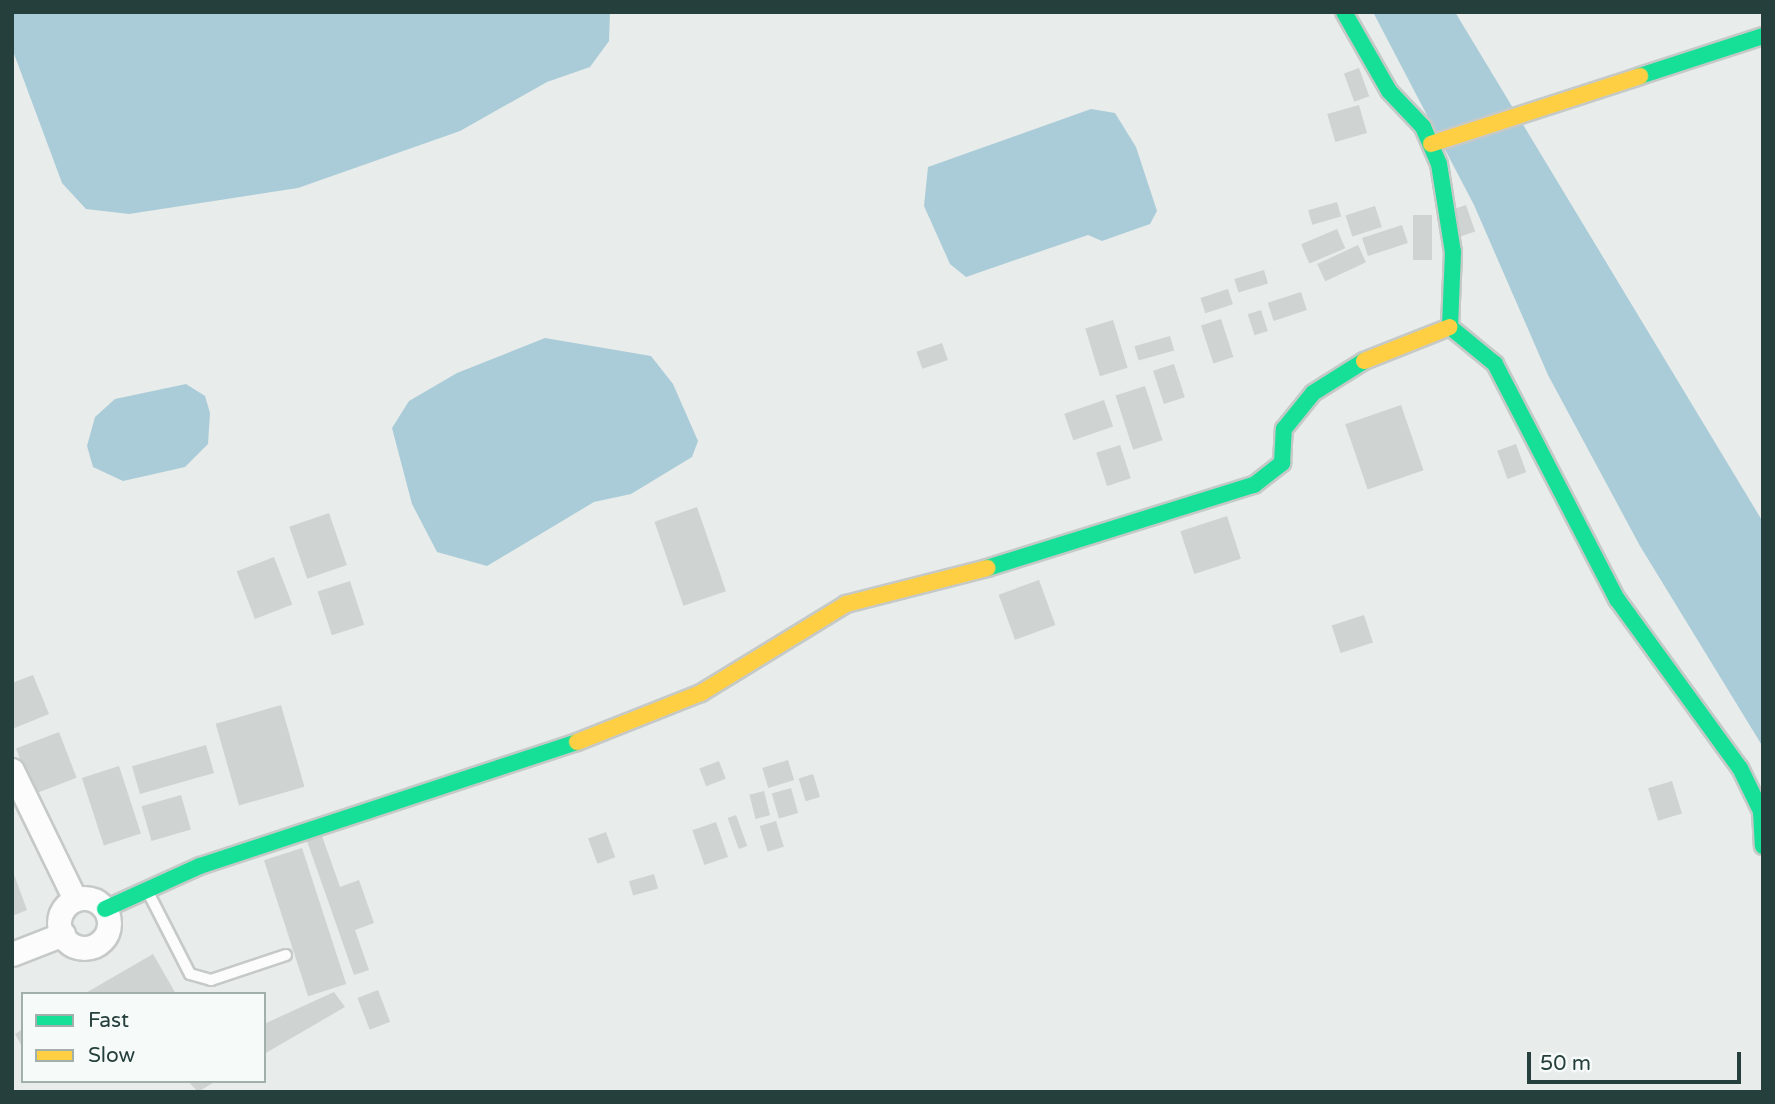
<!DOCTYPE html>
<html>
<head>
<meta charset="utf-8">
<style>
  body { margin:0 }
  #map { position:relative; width:1775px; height:1104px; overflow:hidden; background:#e8ecea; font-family:"Varela Round",sans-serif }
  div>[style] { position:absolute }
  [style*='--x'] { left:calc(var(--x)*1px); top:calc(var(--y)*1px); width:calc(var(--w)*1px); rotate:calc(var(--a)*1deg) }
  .water>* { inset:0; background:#aaccd8 }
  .building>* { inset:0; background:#cfd3d2; transform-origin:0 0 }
  .roads { filter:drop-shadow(2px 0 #c5c9c7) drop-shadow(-2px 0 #c5c9c7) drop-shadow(0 2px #c5c9c7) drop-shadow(0 -2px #c5c9c7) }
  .lane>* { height:10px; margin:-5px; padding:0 5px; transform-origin:5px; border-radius:5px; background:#fcfcfc }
  .street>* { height:23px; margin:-11.5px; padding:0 11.5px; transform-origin:11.5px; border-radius:11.5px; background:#fcfcfc }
  .street>.ring { margin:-11.5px; padding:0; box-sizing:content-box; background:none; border:23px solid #fcfcfc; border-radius:50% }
  .fast>* { height:16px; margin:-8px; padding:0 8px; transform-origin:8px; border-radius:8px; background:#16e098 }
  .slow>* { height:16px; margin:-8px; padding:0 8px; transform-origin:8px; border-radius:8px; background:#ffcf43 }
  span { translate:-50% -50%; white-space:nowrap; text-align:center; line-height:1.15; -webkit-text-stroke:6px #f6faf9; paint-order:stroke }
  .frame { position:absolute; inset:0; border:14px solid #25403c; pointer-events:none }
  .legend { position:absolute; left:21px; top:992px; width:245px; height:91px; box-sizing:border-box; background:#f6faf9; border:2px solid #a2b0ad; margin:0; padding:9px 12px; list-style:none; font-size:21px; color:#25403c }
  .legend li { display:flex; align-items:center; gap:14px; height:35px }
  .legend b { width:35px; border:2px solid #a2b0ad }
  .scale { position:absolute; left:1527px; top:1052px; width:214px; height:32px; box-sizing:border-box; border:4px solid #25403c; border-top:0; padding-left:9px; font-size:21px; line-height:24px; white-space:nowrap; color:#25403c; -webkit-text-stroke:5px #f6faf9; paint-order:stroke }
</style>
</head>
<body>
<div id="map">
  <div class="water">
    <i style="clip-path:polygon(12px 12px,610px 12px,609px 41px,590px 67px,547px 82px,460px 131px,298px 188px,129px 214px,86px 209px,62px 183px,13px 51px)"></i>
    <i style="clip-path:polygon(1373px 12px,1455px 12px,1763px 522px,1763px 747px,1640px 546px,1548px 375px,1474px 205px)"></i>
    <i style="clip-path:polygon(1091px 109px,1115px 113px,1136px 147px,1157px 211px,1150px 224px,1102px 241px,1088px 235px,966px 277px,950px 264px,924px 206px,928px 167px)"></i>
    <i style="clip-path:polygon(545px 338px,651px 356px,673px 384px,698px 441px,692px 457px,631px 494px,594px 502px,487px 566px,437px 552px,412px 504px,392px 428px,409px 401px,457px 373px)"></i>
    <i style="clip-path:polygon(186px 384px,205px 396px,210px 413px,208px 444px,185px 467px,123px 481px,93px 467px,87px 446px,95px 417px,115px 399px)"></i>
  </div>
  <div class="building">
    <i style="left:1359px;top:68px;width:30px;height:16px;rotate:70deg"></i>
    <i style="left:1359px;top:105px;width:29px;height:33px;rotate:74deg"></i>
    <i style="left:1337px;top:202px;width:15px;height:30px;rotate:74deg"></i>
    <i style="left:1466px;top:205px;width:28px;height:17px;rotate:71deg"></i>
    <i style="left:1375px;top:206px;width:22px;height:31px;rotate:72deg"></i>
    <i style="left:1413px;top:215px;width:19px;height:45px"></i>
    <i style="left:1402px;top:225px;width:19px;height:42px;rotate:72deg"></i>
    <i style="left:1337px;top:229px;width:21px;height:39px;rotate:67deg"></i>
    <i style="left:1358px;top:245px;width:19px;height:45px;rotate:65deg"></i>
    <i style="left:1264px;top:270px;width:14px;height:31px;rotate:73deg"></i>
    <i style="left:1228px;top:289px;width:16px;height:29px;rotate:72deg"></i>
    <i style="left:1301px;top:292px;width:19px;height:35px;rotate:72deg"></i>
    <i style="left:1261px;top:310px;width:22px;height:14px;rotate:72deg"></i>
    <i style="left:1221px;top:319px;width:40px;height:21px;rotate:72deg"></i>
    <i style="left:1113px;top:320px;width:50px;height:29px;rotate:73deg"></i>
    <i style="left:1170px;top:336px;width:15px;height:37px;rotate:74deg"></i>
    <i style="left:942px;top:343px;width:18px;height:27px;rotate:71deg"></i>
    <i style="left:1174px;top:364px;width:35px;height:22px;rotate:72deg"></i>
    <i style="left:1145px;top:386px;width:57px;height:31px;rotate:72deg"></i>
    <i style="left:1104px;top:400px;width:28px;height:42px;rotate:71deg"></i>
    <i style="left:1401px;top:405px;width:69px;height:59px;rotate:71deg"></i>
    <i style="left:1516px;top:444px;width:30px;height:20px;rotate:70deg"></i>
    <i style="left:1120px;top:445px;width:35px;height:25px;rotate:72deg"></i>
    <i style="left:697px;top:507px;width:89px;height:45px;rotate:71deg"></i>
    <i style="left:329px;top:513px;width:55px;height:42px;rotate:71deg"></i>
    <i style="left:1227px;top:516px;width:45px;height:49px;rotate:72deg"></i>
    <i style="left:274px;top:557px;width:51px;height:40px;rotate:69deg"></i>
    <i style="left:1039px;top:580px;width:48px;height:43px;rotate:70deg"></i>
    <i style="left:350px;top:581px;width:46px;height:34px;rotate:72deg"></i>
    <i style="left:1364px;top:615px;width:29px;height:34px;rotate:72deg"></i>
    <i style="clip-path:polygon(33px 675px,49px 714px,12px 729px,12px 683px)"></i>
    <i style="left:281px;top:705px;width:85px;height:68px;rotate:74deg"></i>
    <i style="left:59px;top:732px;width:49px;height:46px;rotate:69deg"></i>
    <i style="left:206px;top:745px;width:29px;height:77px;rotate:74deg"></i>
    <i style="left:788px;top:760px;width:21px;height:27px;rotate:73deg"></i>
    <i style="left:719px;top:761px;width:19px;height:21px;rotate:69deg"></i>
    <i style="left:119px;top:766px;width:71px;height:39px;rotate:72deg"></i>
    <i style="left:813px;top:774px;width:24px;height:15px;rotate:73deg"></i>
    <i style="left:1672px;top:781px;width:34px;height:25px;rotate:73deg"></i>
    <i style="left:791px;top:788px;width:26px;height:20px;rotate:74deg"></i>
    <i style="left:764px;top:791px;width:25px;height:15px;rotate:76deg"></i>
    <i style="left:181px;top:795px;width:36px;height:41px;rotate:74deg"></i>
    <i style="left:736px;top:815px;width:33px;height:9px;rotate:70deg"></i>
    <i style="left:776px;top:821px;width:27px;height:17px;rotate:73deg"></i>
    <i style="left:716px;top:822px;width:37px;height:25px;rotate:71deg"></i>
    <i style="left:606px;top:832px;width:27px;height:19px;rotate:70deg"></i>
    <i style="clip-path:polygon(322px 836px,340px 887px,359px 880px,374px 923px,355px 930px,369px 970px,354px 975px,307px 841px)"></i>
    <i style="left:302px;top:848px;width:143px;height:40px;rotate:72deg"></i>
    <i style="clip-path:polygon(12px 869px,27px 910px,12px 916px)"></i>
    <i style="left:654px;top:874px;width:15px;height:26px;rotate:74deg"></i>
    <i style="clip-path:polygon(153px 954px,176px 994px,84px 994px)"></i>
    <i style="left:378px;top:990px;width:34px;height:22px;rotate:69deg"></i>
    <i style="clip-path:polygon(334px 992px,345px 1007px,264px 1054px,264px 1024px)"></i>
    <i style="clip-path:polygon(23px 1029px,23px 1048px,15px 1034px)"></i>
    <i style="clip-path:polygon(188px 1081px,216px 1081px,198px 1092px)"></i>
  </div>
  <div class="roads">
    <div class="lane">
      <i style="--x:148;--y:892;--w:92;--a:62.9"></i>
      <i style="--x:190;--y:974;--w:22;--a:16"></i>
      <i style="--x:211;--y:980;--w:79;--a:-18.4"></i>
    </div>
    <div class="street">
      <i style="--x:12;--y:770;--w:144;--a:64"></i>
      <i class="ring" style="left:59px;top:898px;width:27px;height:27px"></i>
      <i style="--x:12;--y:954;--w:55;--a:-21.4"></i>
    </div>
    <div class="fast">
      <i style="--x:1344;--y:12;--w:91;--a:60.3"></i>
      <i style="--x:1389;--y:91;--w:50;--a:46.6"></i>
      <i style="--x:1423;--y:127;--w:40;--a:66.6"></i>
      <i style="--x:1439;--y:164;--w:89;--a:81"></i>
      <i style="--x:1453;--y:252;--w:75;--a:92.3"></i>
      <i style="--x:1450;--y:327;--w:58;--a:39.4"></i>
      <i style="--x:1495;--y:364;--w:265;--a:62.6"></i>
      <i style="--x:1617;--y:599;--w:209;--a:54"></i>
      <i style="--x:1740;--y:768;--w:48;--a:64"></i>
      <i style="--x:1761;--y:811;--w:35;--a:87"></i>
      <i style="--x:1640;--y:76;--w:129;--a:-18"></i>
      <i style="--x:987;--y:568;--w:280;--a:-17.3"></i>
      <i style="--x:1254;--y:485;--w:36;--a:-38"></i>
      <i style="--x:1282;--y:463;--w:34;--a:-87"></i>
      <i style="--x:1284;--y:429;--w:46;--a:-51.1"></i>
      <i style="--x:1313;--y:393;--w:60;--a:-32.1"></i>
      <i style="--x:105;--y:909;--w:104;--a:-24.4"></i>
      <i style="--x:200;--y:866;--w:397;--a:-18.2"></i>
    </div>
    <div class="slow">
      <i style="--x:1431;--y:144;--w:220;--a:-18"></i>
      <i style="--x:1364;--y:361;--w:92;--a:-21.6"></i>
      <i style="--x:577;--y:742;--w:133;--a:-21.6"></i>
      <i style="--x:701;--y:693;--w:170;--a:-31.5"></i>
      <i style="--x:846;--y:604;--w:146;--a:-14.3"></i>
    </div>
  </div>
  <div class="frame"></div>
  <ul class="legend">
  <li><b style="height:9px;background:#16e098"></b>Fast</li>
  <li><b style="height:9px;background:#ffcf43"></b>Slow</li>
  </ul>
  <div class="scale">50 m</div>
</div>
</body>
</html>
